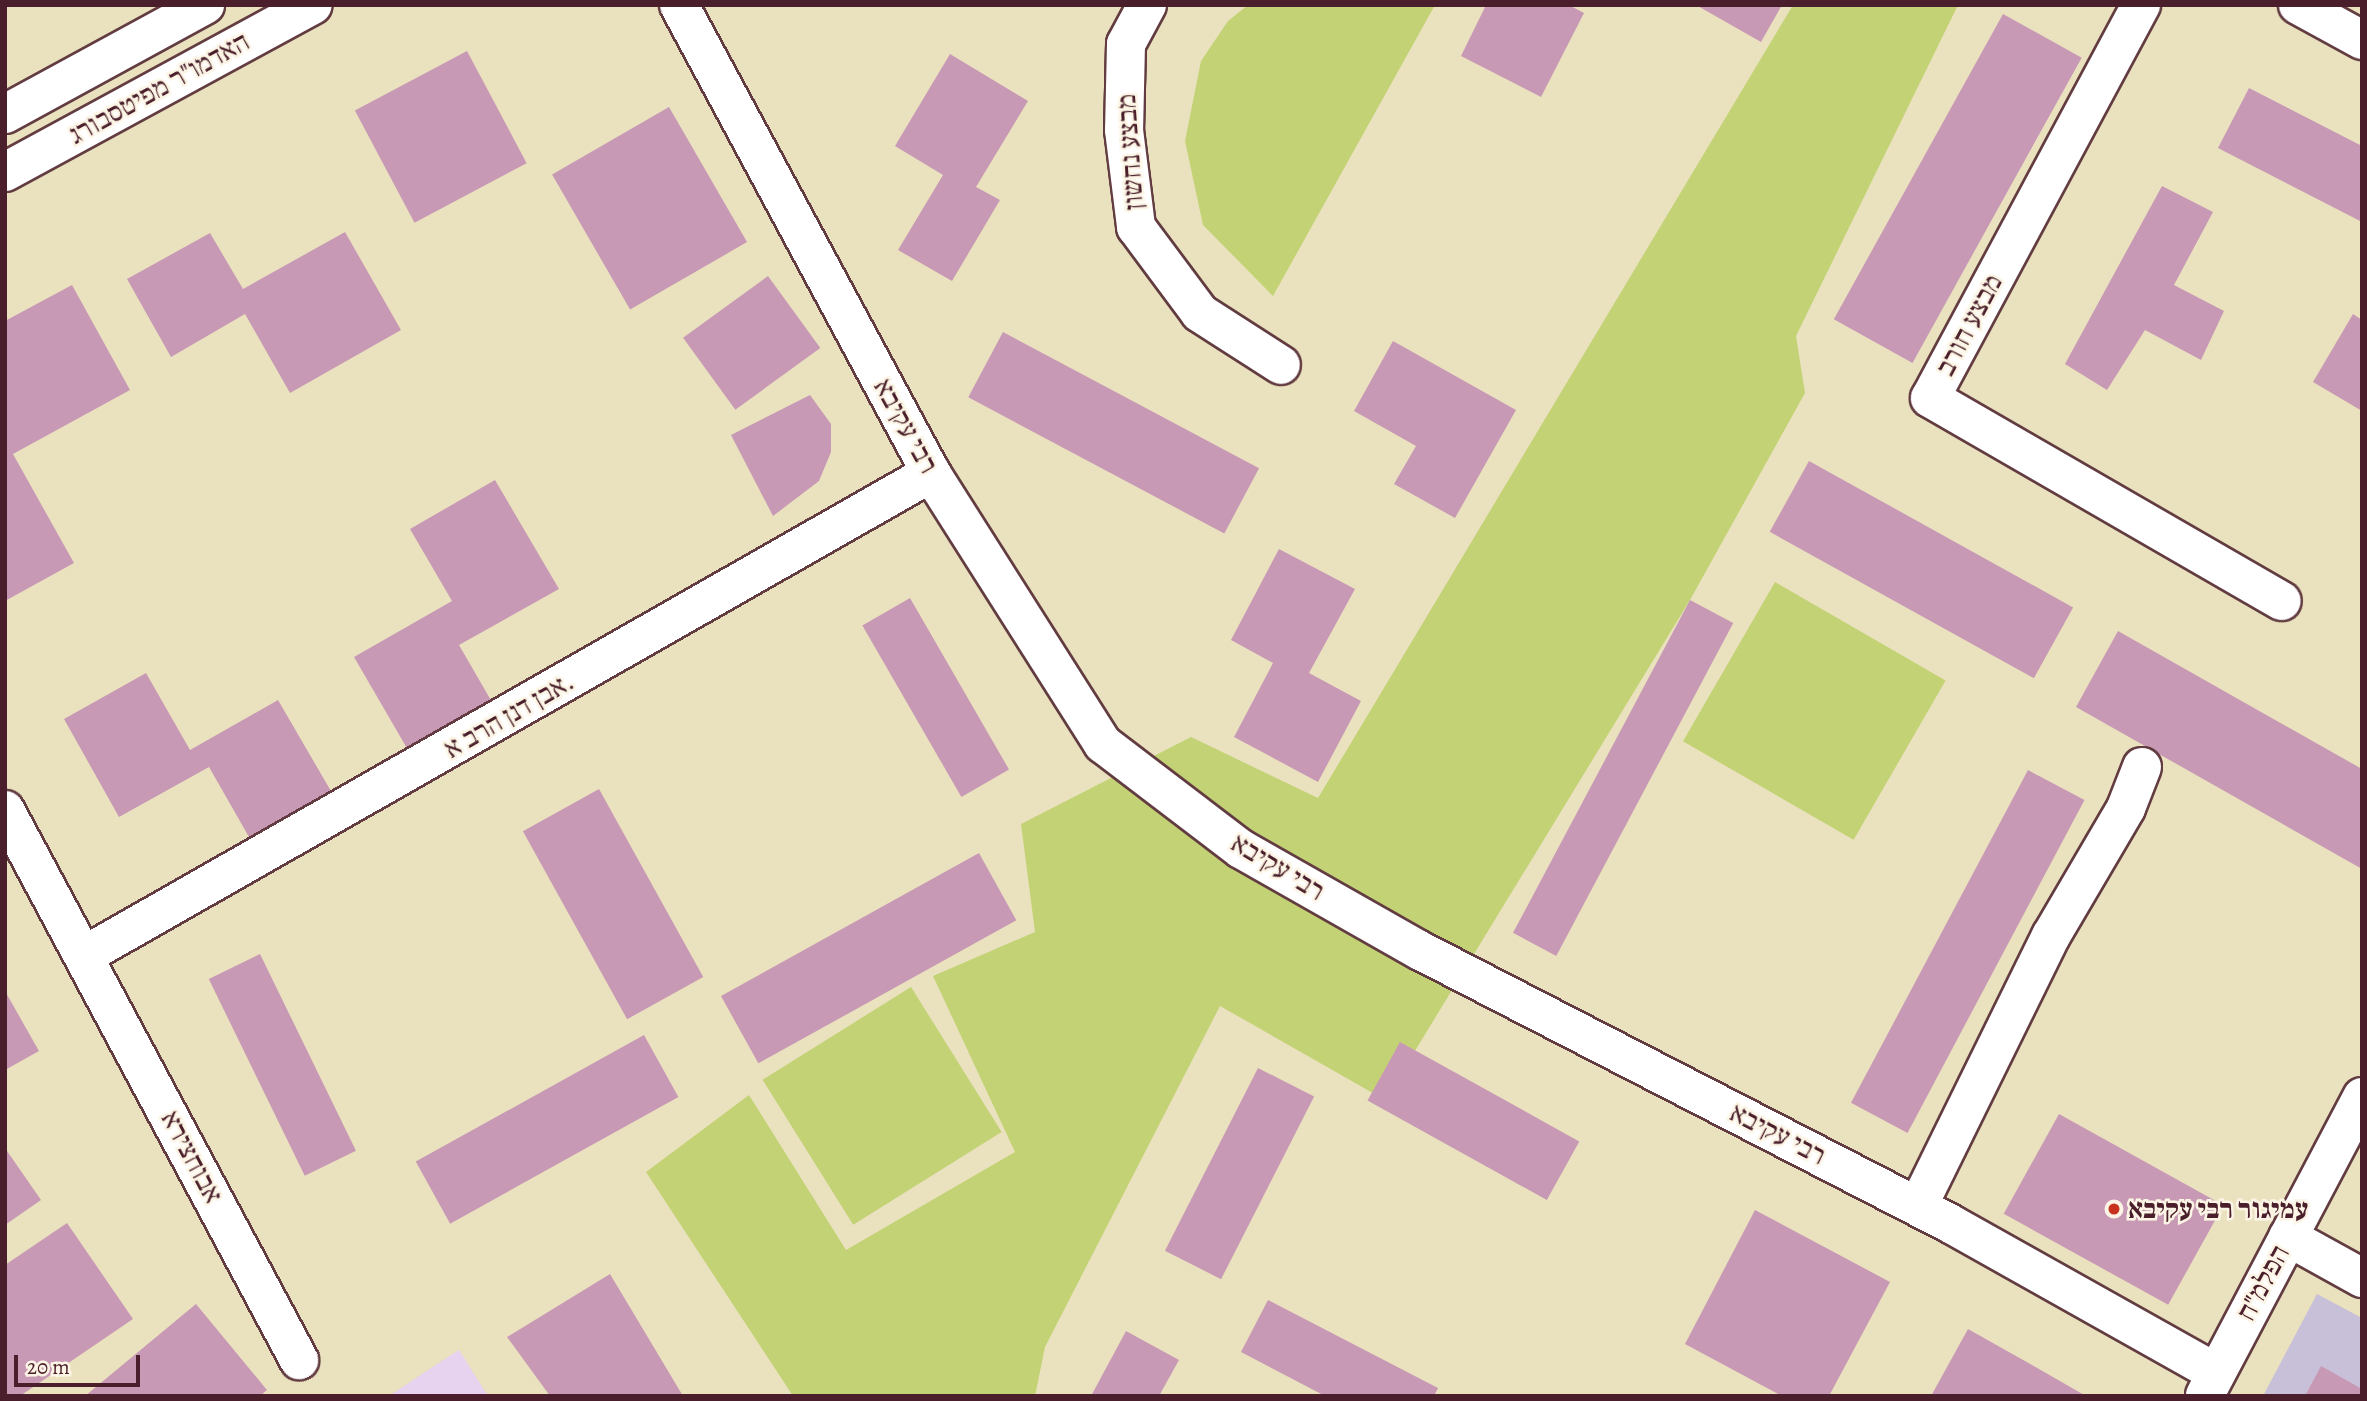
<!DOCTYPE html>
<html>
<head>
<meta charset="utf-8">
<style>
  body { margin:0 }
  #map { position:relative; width:2367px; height:1401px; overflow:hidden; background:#eae2be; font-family:Alegreya,"Frank Ruhl Libre",serif }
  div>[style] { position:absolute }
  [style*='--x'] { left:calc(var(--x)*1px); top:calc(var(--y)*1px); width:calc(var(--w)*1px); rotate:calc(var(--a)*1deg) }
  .built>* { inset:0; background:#e7d2ef }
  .industrial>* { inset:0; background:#c8bfd8 }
  .green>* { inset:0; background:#c3d275; transform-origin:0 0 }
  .building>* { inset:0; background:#c899b5; transform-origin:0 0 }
  .roads { filter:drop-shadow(2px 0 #623c41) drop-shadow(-2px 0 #623c41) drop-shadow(0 2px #623c41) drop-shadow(0 -2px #623c41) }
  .minor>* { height:38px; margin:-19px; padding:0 19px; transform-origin:19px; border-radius:19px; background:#fff }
  .dots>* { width:19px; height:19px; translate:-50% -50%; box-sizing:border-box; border:4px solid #fcf5e5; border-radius:50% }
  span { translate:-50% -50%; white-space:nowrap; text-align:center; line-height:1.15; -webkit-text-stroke:5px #fcf5e5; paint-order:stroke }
  .street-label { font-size:28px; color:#4a1f2b }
  .poi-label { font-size:28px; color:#4a1f2b; font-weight:700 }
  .left { translate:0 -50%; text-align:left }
  .frame { position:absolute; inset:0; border:7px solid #4a1f2b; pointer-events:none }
  .scale { position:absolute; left:14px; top:1355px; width:126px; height:32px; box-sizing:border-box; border:4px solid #4a1f2b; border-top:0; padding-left:9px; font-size:21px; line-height:24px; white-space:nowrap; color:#4a1f2b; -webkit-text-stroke:5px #fcf5e5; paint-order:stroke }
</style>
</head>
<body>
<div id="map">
  <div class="built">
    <i style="clip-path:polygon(459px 1350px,488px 1396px,389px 1396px,434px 1366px)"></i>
  </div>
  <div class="industrial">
    <i style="clip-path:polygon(2317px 1294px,2362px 1318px,2362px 1396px,2263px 1396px)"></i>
  </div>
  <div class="green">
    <i style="clip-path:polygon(1248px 5px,1435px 5px,1273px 296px,1203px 225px,1185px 141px,1201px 61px,1228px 21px)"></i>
    <i style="clip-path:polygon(1793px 5px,1958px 5px,1796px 336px,1805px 393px,1690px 600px,1385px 1100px,1220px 1006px,1045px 1347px,1035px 1396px,793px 1396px,646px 1172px,749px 1095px,846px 1250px,1015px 1152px,933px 976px,1035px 932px,1021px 824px,1191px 737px,1318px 798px)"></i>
    <i style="left:1775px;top:582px;width:197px;height:184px;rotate:30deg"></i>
    <i style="left:911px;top:987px;width:171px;height:175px;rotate:58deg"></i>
  </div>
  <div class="building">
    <i style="clip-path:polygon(1486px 5px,1569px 5px,1584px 13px,1541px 97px,1461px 56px)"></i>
    <i style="clip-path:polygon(1696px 5px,1782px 5px,1761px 42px)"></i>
    <i style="left:2003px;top:14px;width:90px;height:349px;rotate:29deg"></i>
    <i style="left:467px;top:51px;width:127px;height:127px;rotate:62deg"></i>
    <i style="clip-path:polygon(950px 54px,1028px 101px,976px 187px,1000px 200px,952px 281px,898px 250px,943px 175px,895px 146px)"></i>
    <i style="clip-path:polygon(2249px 88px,2362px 146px,2362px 222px,2218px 148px)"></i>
    <i style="left:669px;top:107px;width:156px;height:135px;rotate:60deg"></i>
    <i style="clip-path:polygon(2162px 186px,2213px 212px,2174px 285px,2224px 311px,2201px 360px,2145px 330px,2107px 390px,2065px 364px)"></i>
    <i style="clip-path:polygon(345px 232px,401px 330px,290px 393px,245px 314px,171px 357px,127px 279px,210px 233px,243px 289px)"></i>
    <i style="left:768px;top:276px;width:89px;height:105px;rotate:54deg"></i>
    <i style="clip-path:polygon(72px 285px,130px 390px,13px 454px,74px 563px,5px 601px,5px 321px)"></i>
    <i style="clip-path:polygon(2353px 314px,2362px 320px,2362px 411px,2313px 382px)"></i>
    <i style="left:1003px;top:332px;width:290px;height:74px;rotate:28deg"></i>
    <i style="clip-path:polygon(1393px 341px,1516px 410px,1455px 518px,1394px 484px,1416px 446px,1354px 411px)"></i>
    <i style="clip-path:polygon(810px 395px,831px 424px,831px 452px,819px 481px,773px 516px,731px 435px)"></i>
    <i style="left:1809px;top:461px;width:302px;height:81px;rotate:29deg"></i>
    <i style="clip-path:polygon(495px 480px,559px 589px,459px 645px,492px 702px,408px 750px,354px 657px,452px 601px,410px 529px)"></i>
    <i style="clip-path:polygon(1279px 549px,1355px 589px,1309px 673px,1361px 701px,1318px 782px,1234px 737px,1273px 663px,1231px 640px)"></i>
    <i style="left:910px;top:598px;width:198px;height:55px;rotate:60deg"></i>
    <i style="left:1690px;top:600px;width:49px;height:377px;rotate:28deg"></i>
    <i style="clip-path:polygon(2118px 631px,2362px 769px,2362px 869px,2076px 707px)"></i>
    <i style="clip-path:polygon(146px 673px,190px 750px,278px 700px,335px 798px,253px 844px,209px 767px,119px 817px,64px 719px)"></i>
    <i style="left:2028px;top:770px;width:64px;height:377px;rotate:28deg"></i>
    <i style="left:599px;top:789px;width:215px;height:87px;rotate:61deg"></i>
    <i style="left:979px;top:853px;width:77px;height:295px;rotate:61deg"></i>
    <i style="left:260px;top:954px;width:219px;height:57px;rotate:64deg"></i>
    <i style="clip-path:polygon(5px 991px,39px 1051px,5px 1070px)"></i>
    <i style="left:644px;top:1035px;width:71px;height:261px;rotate:61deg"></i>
    <i style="left:1400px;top:1042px;width:205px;height:67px;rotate:29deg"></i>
    <i style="left:1258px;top:1068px;width:63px;height:205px;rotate:27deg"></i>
    <i style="left:2059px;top:1114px;width:188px;height:114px;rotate:29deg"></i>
    <i style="clip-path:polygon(5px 1148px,41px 1200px,5px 1225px)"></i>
    <i style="clip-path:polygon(1755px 1210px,1890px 1282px,1829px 1396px,1782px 1396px,1685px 1344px)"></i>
    <i style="clip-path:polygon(67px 1223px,133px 1319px,20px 1396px,5px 1396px,5px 1265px)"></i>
    <i style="clip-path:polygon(610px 1274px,683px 1396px,550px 1396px,507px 1337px)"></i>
    <i style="clip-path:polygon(1268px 1300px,1438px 1388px,1434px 1396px,1325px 1396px,1241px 1352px)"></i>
    <i style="clip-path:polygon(196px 1304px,267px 1390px,260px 1396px,85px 1396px)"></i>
    <i style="clip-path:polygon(1968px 1329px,2032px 1365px,2086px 1396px,1931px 1396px)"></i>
    <i style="clip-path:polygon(1126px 1331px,1179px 1360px,1159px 1396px,1091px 1396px)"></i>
    <i style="clip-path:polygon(2321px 1366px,2362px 1389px,2362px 1396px,2305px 1396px)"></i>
  </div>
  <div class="roads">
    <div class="minor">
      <i style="--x:679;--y:5;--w:532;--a:61.7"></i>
      <i style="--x:931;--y:473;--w:321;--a:57.6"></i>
      <i style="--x:1103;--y:744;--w:173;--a:37.3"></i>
      <i style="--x:1241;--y:849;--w:205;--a:29.6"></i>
      <i style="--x:1419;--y:950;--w:598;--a:27.25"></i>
      <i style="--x:1951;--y:1224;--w:304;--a:29.3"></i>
      <i style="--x:1147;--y:5;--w:44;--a:118.3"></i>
      <i style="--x:1126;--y:44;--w:86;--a:91.3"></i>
      <i style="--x:1124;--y:130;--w:98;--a:82.9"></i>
      <i style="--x:1136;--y:227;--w:107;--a:53.3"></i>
      <i style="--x:1200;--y:313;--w:96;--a:32.7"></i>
      <i style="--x:2141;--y:5;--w:446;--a:118.2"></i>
      <i style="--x:1930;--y:398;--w:406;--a:30"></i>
      <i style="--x:2298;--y:5;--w:73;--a:28.7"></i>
      <i style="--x:5;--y:114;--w:228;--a:-28.6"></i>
      <i style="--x:5;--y:172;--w:350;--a:-28.5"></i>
      <i style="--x:5;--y:810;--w:624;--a:61.87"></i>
      <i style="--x:85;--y:955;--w:974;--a:-29.67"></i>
      <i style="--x:1918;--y:1206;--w:301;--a:-63.8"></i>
      <i style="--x:2051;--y:936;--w:148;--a:-59.6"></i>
      <i style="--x:2126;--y:808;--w:44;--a:-68.7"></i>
      <i style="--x:2288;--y:1237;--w:85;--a:29"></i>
      <i style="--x:2205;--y:1395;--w:337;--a:-62.2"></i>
    </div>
  </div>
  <div class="dots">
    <i style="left:2114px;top:1209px;background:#c8321e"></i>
  </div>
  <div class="street-label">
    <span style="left:159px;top:88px;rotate:-29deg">האדמו"ר מפיטסבורג</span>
    <span style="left:1130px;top:152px;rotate:-94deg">מבצע נחשון</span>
    <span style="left:1969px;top:325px;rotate:-62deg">מבצע חורב</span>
    <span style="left:906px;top:426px;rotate:61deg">רבי עקיבא</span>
    <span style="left:509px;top:715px;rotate:-30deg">אבן דנן הרב א.</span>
    <span style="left:1278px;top:867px;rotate:31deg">רבי עקיבא</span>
    <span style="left:1778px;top:1134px;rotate:27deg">רבי עקיבא</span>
    <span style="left:192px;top:1157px;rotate:62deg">אבוחצירא</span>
    <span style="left:2263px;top:1283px;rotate:-62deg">הפלמ"ח</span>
  </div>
  <div class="poi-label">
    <span class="left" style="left:2128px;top:1209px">עמיגור רבי עקיבא</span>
  </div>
  <div class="frame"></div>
  <div class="scale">20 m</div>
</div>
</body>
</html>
